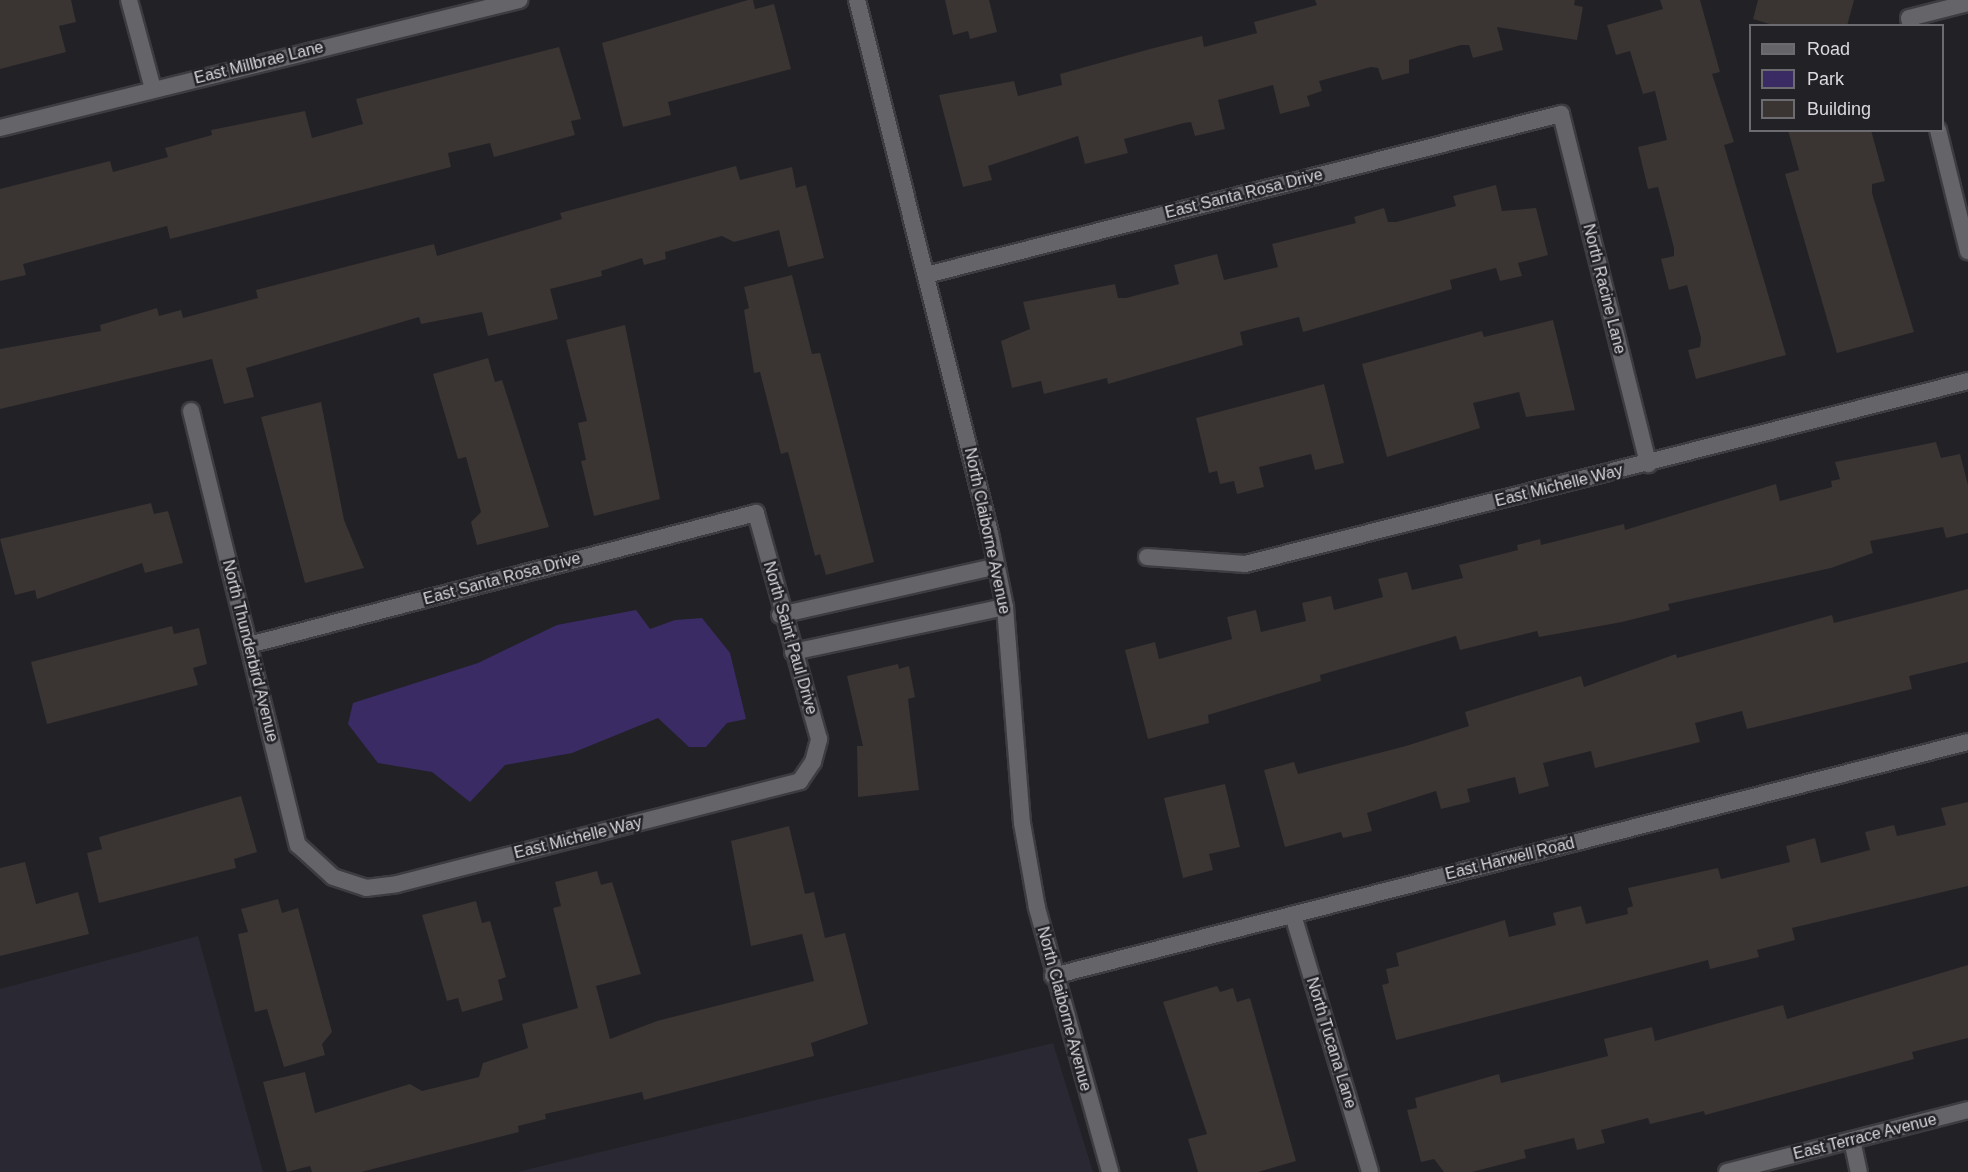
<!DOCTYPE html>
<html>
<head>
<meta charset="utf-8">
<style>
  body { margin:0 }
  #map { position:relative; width:1968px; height:1172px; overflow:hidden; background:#222126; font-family:Arial,sans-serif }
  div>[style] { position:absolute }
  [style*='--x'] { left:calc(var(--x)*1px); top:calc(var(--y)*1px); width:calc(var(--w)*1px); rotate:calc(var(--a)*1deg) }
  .built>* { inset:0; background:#2a2833 }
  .green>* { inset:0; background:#3b2b64 }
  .building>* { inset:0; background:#3a3433 }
  .roads { filter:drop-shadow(2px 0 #3d3c40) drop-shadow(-2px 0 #3d3c40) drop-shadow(0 2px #3d3c40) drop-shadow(0 -2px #3d3c40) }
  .minor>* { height:16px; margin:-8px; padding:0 8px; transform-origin:8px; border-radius:8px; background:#656469 }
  span { translate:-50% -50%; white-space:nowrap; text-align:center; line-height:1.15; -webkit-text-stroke:5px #222126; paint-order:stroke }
  .street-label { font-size:16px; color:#dad9dd }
  .legend { position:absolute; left:1749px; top:24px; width:195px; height:108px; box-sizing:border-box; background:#222126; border:2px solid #6c6b6f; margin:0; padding:8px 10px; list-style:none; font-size:18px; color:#dad9dd }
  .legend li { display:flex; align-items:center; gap:12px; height:30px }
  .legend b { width:30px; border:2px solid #6c6b6f }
</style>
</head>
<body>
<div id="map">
  <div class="built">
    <i style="clip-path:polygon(198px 936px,263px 1172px,0 1172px,0 989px)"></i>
    <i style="clip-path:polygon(1053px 1043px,1093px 1172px,517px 1172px)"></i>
  </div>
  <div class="green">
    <i style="clip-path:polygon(636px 610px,650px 629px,675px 620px,702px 618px,730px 653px,746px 719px,727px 723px,706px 747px,689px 747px,658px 718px,572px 753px,505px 765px,470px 802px,432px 772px,378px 763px,348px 724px,353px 703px,478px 663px,557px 625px)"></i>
  </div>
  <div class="building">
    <i style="clip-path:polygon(0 0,71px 0,76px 22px,59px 26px,66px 52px,0 69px)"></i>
    <i style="clip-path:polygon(748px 0,753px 0,755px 9px,774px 4px,791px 69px,668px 102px,671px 115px,623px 127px,602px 43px)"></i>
    <i style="clip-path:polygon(945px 0,989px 0,997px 32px,970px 39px,968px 31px,953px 35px)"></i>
    <i style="clip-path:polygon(1315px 0,1575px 0,1574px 5px,1583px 7px,1577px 40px,1497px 27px,1503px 50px,1473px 58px,1469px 45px,1461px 45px,1409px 60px,1409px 73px,1382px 80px,1378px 68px,1371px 67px,1319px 81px,1322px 91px,1307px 96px,1310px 106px,1280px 114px,1273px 85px,1218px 100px,1225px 129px,1195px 136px,1191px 122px,1184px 123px,1124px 139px,1128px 153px,1085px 164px,1078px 136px,988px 166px,992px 180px,963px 187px,939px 95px,1014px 81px,1018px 96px,1062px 85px,1060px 74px,1150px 49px,1202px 36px,1204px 47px,1257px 33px,1254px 22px,1317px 5px)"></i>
    <i style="clip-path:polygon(1660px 0,1700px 0,1720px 72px,1712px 74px,1734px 142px,1724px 145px,1786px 355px,1696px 379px,1688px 350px,1700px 347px,1701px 338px,1687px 285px,1669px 290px,1661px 259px,1674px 256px,1674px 248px,1658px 187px,1648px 189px,1638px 147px,1667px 140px,1655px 91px,1643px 94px,1630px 51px,1616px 55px,1607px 25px,1663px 9px)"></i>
    <i style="clip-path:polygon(1758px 0,1854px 0,1847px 26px,1776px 26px,1753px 19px)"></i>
    <i style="clip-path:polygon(559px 47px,581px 119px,571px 121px,575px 135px,494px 157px,490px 143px,448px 153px,451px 167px,170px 239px,167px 226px,23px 264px,26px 275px,0 281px,0 189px,110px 161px,113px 172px,168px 157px,165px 148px,212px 135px,211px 130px,305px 111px,312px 138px,363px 124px,356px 99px)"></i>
    <i style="clip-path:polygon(1788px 130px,1871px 130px,1885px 181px,1872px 184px,1872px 193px,1914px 332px,1837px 353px,1785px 174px,1799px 170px)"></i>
    <i style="clip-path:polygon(736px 166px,740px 180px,792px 167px,796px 188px,806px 185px,824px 258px,788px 267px,779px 230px,734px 242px,722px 236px,665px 252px,666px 259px,644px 265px,642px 258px,601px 271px,602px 276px,550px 289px,558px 319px,488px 336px,482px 312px,421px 324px,419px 317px,246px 368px,254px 397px,224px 404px,212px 359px,0 409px,0 349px,101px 331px,100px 325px,157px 308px,159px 316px,181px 310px,183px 318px,258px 298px,256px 290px,434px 244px,437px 256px,562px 219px,560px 213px)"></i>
    <i style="clip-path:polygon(1496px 185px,1502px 211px,1536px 208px,1548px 255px,1518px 263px,1522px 276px,1500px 281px,1496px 268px,1450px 280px,1452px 289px,1303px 332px,1299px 317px,1240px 332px,1243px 345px,1108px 384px,1107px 378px,1044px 394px,1041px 381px,1012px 388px,1001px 341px,1030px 329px,1023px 302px,1115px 284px,1118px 298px,1126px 298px,1179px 284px,1174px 265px,1217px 254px,1224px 280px,1278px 267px,1272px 244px,1356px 223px,1354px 217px,1384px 208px,1388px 222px,1396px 222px,1456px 206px,1453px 196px)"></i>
    <i style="clip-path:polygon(792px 275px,812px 354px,820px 353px,874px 562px,826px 575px,820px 554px,815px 556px,788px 452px,781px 454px,760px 372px,754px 373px,744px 310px,749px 308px,744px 287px)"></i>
    <i style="clip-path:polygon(1553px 320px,1575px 410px,1526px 417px,1519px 392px,1473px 403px,1480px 428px,1387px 457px,1362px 364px,1482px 331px,1484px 337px)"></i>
    <i style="clip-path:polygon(625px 325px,660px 499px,594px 516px,581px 461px,586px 460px,578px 423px,587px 421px,566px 340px)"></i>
    <i style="clip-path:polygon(488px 358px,495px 382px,502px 380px,549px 527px,477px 545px,471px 522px,481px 512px,466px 457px,458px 459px,433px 374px)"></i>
    <i style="clip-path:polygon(1324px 384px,1344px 463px,1315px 470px,1311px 454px,1259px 467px,1264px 487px,1237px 494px,1234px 481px,1220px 484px,1217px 471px,1209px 473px,1196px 418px)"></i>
    <i style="clip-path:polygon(321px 402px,344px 520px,364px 568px,305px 583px,261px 417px)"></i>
    <i style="clip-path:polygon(1936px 442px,1941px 458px,1960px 454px,1968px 485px,1968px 533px,1946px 538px,1943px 527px,1870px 541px,1873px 553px,1831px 568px,1668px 604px,1670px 610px,1622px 622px,1539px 637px,1537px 631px,1460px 650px,1456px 636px,1320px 675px,1321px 681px,1208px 715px,1209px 723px,1148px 739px,1125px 650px,1155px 642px,1159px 659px,1232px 639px,1227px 617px,1256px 610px,1261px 632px,1306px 621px,1302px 603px,1331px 596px,1334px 610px,1383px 597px,1378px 579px,1407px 572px,1412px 590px,1463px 578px,1459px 565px,1518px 550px,1517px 545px,1540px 539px,1541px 545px,1624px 524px,1625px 530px,1776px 484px,1780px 501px,1832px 487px,1831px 481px,1840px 479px,1835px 462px)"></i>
    <i style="clip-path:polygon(151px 503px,154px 514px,168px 511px,183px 563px,145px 573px,142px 563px,37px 599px,35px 590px,15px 595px,0 539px)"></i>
    <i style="clip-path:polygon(1968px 589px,1968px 662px,1909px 676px,1912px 689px,1747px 729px,1742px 711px,1695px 723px,1700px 742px,1595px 768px,1591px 751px,1543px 763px,1549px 786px,1519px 794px,1515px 777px,1467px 789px,1470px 802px,1441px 809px,1436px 791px,1367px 813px,1372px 831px,1343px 838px,1341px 832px,1285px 847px,1264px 770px,1294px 762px,1298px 774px,1406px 746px,1469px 726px,1465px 712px,1581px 676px,1584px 687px,1676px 654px,1677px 658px,1832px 615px,1834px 623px)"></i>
    <i style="clip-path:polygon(172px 626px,174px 634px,199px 628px,207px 664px,193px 668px,198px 685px,47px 724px,31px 662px)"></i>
    <i style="clip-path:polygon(898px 664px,899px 669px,909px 666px,915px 697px,908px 699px,919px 790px,858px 797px,857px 746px,863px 746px,847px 676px)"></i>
    <i style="clip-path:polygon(1225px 784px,1240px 847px,1209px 854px,1213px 870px,1183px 878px,1164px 798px)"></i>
    <i style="clip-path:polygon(241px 796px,257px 852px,234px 859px,236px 868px,99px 903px,87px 853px,102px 849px,99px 837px)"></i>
    <i style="clip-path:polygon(1968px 802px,1968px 886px,1792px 928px,1795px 940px,1757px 950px,1759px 957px,1710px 969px,1708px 960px,1396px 1040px,1382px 985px,1389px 983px,1386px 969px,1399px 966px,1396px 953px,1505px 920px,1509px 937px,1556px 925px,1553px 913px,1581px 906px,1586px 924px,1628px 914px,1627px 908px,1633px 906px,1628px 888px,1718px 868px,1721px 879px,1790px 862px,1786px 846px,1815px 838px,1821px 863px,1870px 850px,1865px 832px,1894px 825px,1897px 836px,1946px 825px,1941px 808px)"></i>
    <i style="clip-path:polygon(789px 826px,805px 894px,814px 892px,825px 938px,845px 933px,868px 1024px,811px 1043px,814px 1056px,644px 1100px,642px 1092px,545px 1114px,546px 1119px,518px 1126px,519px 1132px,361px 1172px,312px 1172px,310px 1166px,287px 1172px,263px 1082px,305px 1072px,315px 1113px,410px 1084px,422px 1091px,479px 1077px,483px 1063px,528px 1048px,522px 1024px,578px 1008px,553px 908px,561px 906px,555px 882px,597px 871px,601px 885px,612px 882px,641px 974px,596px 986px,610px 1039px,657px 1021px,814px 981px,802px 934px,751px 946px,731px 841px)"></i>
    <i style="clip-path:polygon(25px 862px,36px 904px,78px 892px,89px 934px,0 956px,0 868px)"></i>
    <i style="clip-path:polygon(278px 899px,282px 913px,298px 908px,332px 1032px,322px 1044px,325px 1055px,284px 1067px,267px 1009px,255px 1012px,238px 934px,248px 932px,241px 909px)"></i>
    <i style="clip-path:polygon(476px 901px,482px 923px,490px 921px,506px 977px,498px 980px,503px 1000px,462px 1012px,458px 998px,447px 1001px,422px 915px)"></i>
    <i style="clip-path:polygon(1968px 965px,1968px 1038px,1912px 1052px,1914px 1059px,1705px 1115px,1704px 1111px,1650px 1124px,1648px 1118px,1601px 1130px,1605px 1143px,1577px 1150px,1574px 1138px,1524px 1150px,1526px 1158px,1472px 1172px,1444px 1172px,1434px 1159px,1421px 1162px,1407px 1110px,1417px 1108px,1415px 1098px,1499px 1074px,1501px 1083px,1608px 1056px,1604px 1039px,1652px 1027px,1655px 1041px,1783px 1005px,1787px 1019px)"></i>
    <i style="clip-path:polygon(1217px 986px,1220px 992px,1233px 988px,1237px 1002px,1250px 998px,1296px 1161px,1258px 1172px,1198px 1172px,1188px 1139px,1207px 1134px,1163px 1002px)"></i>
  </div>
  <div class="roads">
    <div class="minor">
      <i style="--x:129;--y:0;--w:92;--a:74.9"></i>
      <i style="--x:857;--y:0;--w:549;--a:75.99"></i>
      <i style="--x:990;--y:533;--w:76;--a:78.5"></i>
      <i style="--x:1005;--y:607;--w:217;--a:85.5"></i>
      <i style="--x:1022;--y:823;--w:86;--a:80"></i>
      <i style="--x:1037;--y:908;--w:274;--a:74.5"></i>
      <i style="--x:1911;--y:26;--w:8;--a:-104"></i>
      <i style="--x:1909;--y:18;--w:61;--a:-14.3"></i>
      <i style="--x:0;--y:128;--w:535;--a:-13.85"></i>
      <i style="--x:1938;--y:130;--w:125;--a:76.1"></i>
      <i style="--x:926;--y:275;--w:655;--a:-14.23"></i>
      <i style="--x:1561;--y:114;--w:361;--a:76"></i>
      <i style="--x:191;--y:411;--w:447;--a:76.2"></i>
      <i style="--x:298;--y:845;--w:47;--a:42.4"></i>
      <i style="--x:333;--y:877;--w:35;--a:18"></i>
      <i style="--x:366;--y:888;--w:31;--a:-7"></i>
      <i style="--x:397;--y:884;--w:416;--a:-14.3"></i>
      <i style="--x:800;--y:781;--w:23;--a:-56"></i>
      <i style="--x:813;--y:762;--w:24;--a:-75"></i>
      <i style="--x:819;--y:739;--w:235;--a:-105.6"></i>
      <i style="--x:756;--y:513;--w:524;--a:165.41"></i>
      <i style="--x:1147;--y:557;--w:98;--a:4.1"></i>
      <i style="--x:1245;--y:564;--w:746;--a:-14.2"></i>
      <i style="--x:780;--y:615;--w:222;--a:-12.7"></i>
      <i style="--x:793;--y:652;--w:217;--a:-12"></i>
      <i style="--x:1293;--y:915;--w:268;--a:73.3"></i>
      <i style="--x:1053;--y:976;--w:944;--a:-14.35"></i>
      <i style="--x:1852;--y:1140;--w:33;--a:78"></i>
      <i style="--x:1727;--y:1172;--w:249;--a:-14.4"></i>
    </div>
  </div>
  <div class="street-label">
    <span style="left:259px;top:63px;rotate:-14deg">East Millbrae Lane</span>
    <span style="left:1244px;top:194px;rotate:-14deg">East Santa Rosa Drive</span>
    <span style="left:1604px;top:289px;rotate:76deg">North Racine Lane</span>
    <span style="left:1559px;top:486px;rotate:-14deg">East Michelle Way</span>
    <span style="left:987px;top:531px;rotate:78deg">North Claiborne Avenue</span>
    <span style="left:502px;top:579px;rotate:-15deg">East Santa Rosa Drive</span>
    <span style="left:790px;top:638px;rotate:74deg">North Saint Paul Drive</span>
    <span style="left:250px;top:651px;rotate:76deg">North Thunderbird Avenue</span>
    <span style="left:578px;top:838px;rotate:-14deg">East Michelle Way</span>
    <span style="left:1510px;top:859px;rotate:-14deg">East Harwell Road</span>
    <span style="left:1064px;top:1009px;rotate:75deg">North Claiborne Avenue</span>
    <span style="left:1331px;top:1043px;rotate:73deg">North Tucana Lane</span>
    <span style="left:1865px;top:1137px;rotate:-14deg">East Terrace Avenue</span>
  </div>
  <ul class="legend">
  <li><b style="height:8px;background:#656469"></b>Road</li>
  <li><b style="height:16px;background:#3b2b64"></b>Park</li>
  <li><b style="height:16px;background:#3a3433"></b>Building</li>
  </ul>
</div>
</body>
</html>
